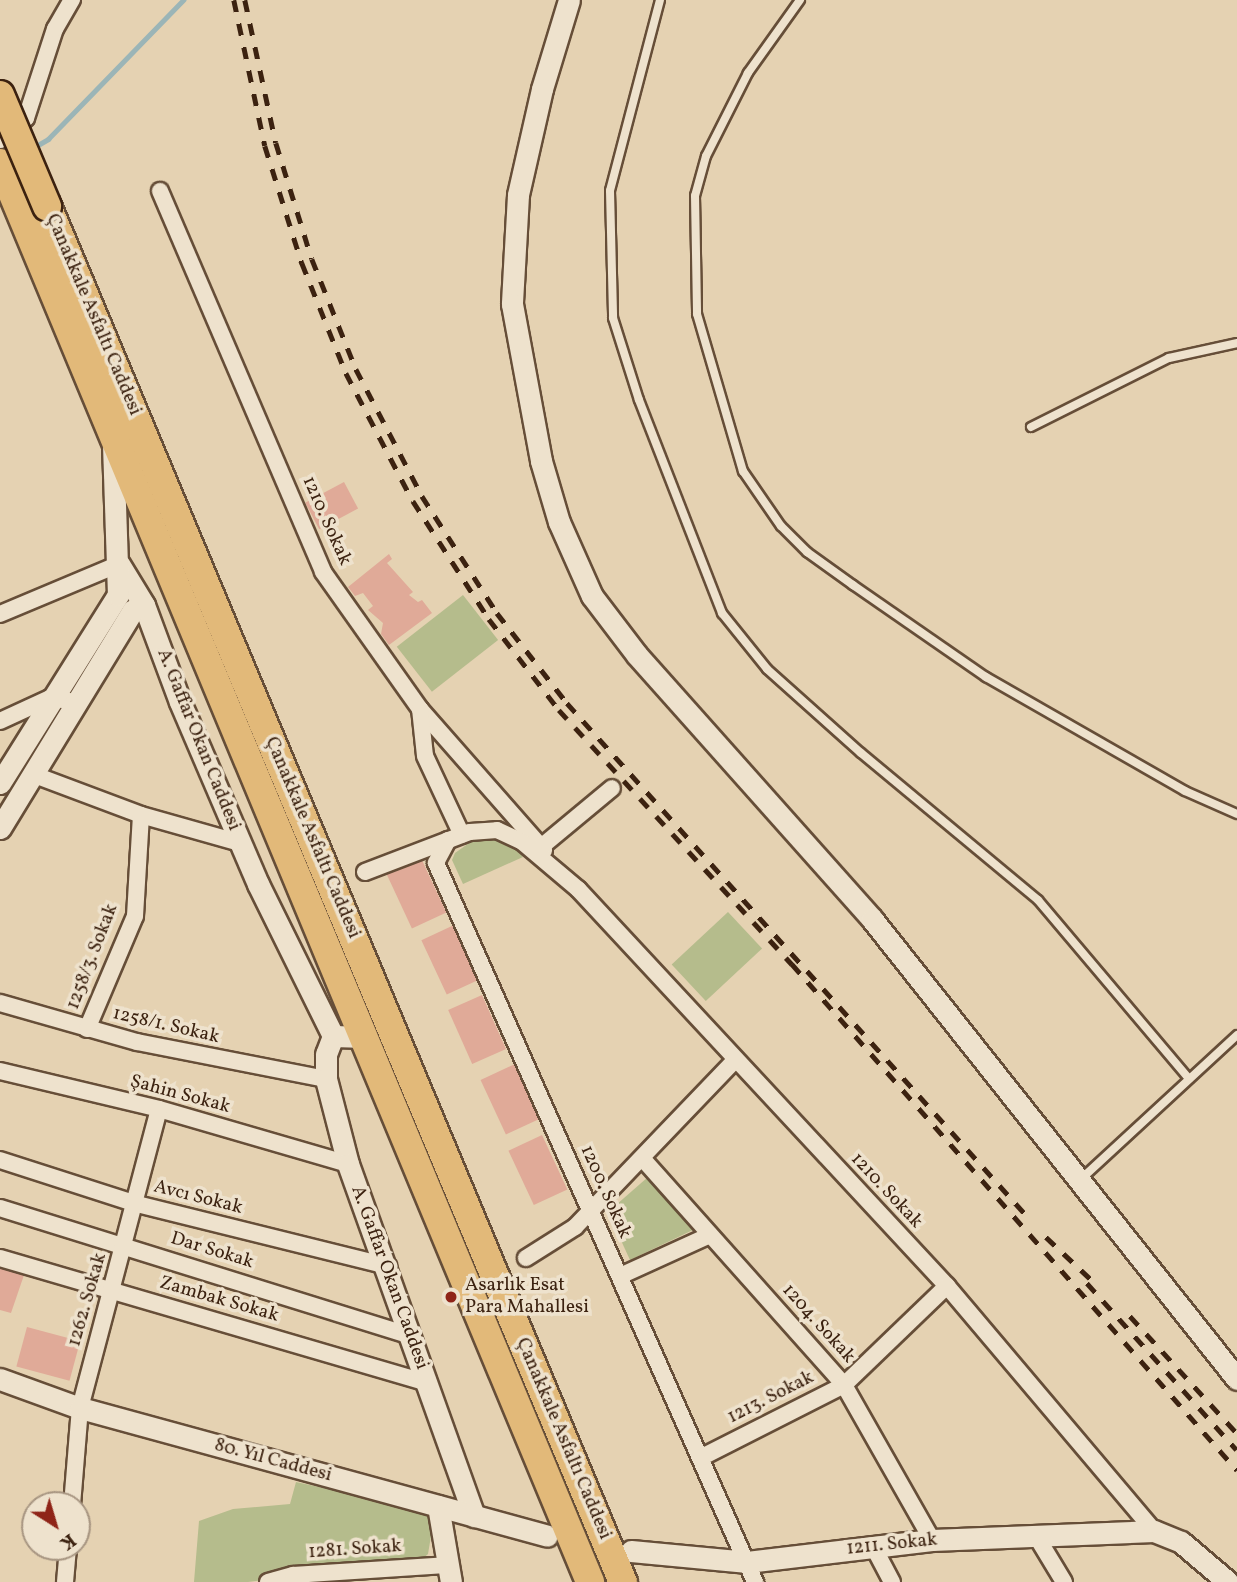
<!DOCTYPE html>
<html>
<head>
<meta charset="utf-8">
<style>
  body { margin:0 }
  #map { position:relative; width:1237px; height:1582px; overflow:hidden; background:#e5d2b2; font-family:Vollkorn,serif }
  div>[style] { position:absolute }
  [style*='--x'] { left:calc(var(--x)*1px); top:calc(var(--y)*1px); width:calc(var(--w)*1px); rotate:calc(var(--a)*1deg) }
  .green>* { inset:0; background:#b5bc8c; transform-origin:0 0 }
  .stream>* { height:4.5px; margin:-2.25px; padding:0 2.25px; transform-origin:2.25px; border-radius:2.25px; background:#9bb5b7 }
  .building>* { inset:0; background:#e0aa98; transform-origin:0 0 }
  .roads { filter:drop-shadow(2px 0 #664e38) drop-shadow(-2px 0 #664e38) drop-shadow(0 2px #664e38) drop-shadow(0 -2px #664e38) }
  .lane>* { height:8px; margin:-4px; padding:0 4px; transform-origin:4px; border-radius:4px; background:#eee2cd }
  .street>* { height:16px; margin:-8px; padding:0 8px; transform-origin:8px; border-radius:8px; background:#eee2cd }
  .secondary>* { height:21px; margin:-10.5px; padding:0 10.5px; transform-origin:10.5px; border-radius:10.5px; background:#eee2cd }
  .highway>* { height:28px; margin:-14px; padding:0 14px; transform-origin:14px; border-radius:14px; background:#e2b979 }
  .rail>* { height:4.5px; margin-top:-2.25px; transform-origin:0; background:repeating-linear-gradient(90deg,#3c2210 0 12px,transparent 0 24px) }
  .bridges { filter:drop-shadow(2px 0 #3c2210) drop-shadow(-2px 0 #3c2210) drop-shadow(0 2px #3c2210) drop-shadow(0 -2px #3c2210) }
  .highway-bridge>* { height:28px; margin:-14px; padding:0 14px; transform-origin:14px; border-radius:14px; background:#e2b979 }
  .dots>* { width:19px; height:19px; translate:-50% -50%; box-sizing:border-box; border:4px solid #eee2cd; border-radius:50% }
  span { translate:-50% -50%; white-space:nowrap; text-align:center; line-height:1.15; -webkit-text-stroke:7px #eee2cd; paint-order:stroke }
  .street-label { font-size:19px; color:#3c2210 }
  .poi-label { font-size:19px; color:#3c2210 }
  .left { translate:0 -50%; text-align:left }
  .north { position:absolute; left:21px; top:1491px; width:70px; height:70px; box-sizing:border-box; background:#eee2cd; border:2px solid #a79581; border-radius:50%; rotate:143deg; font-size:19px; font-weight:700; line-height:28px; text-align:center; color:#3c2210 }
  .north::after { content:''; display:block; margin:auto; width:24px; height:32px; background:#8f2418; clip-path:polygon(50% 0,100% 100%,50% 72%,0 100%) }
</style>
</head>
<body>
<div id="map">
  <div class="green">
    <i style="left:463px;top:595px;width:57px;height:84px;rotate:52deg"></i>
    <i style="clip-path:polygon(494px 835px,512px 843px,523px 857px,463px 884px,452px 860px,455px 853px,479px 836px)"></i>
    <i style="left:728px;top:912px;width:50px;height:77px;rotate:47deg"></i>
    <i style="clip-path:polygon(648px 1177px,695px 1229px,630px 1260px,608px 1212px)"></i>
    <i style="clip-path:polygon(296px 1482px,435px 1512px,428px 1554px,419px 1562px,248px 1582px,194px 1582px,199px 1521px,233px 1509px,290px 1504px)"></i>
  </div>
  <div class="stream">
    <i style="--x:31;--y:149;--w:20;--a:-30"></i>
    <i style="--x:48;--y:139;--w:194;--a:-45.8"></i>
  </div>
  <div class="building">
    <i style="left:344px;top:482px;width:30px;height:44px;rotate:62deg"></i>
    <i style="clip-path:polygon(389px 554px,392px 559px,387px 563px,413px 592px,409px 595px,418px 602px,422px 600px,432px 613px,389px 645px,381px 634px,383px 623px,368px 610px,373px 606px,363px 593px,355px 596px,348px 587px)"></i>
    <i style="left:421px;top:858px;width:60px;height:38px;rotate:65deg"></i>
    <i style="left:454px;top:925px;width:60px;height:36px;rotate:65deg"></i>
    <i style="left:482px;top:995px;width:59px;height:37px;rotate:66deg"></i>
    <i style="left:515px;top:1064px;width:60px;height:38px;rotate:65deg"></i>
    <i style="left:542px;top:1135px;width:60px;height:37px;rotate:65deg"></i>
    <i style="clip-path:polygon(0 1267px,24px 1275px,11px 1313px,0 1310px)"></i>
    <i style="left:27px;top:1327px;width:55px;height:41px;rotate:15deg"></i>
  </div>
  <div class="roads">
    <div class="lane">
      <i style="--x:660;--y:0;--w:197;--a:104.7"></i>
      <i style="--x:610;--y:191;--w:127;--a:88.6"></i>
      <i style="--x:613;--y:318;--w:86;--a:72.4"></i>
      <i style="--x:639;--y:400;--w:229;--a:68.7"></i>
      <i style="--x:722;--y:613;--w:72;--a:51.2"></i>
      <i style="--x:767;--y:669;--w:126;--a:41.8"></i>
      <i style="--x:861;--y:753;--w:230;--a:39.7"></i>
      <i style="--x:1038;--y:900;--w:234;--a:49.8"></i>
      <i style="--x:800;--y:0;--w:90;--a:125.5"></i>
      <i style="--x:748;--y:73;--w:93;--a:116.8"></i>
      <i style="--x:706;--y:156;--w:41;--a:105.4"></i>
      <i style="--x:695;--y:196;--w:118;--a:89"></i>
      <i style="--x:697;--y:314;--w:164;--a:73.7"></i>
      <i style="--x:743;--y:471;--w:67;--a:55.4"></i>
      <i style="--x:781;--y:526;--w:37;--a:45"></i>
      <i style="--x:807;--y:552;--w:57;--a:35.7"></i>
      <i style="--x:853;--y:585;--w:162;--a:34.7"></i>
      <i style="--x:986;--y:677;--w:229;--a:29.8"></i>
      <i style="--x:1185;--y:791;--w:57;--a:23.9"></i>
      <i style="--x:1031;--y:427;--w:154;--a:-26.6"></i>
      <i style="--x:1169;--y:358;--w:70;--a:-12.4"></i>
      <i style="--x:1080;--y:1180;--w:214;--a:-42.7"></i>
    </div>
    <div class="street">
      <i style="--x:0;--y:140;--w:34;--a:-40"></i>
      <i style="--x:26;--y:118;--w:94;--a:-72"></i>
      <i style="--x:55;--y:29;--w:34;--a:-60"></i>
      <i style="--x:160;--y:191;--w:414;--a:66.8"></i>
      <i style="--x:323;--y:572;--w:168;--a:54.7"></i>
      <i style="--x:420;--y:709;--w:188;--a:48.7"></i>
      <i style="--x:0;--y:614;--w:129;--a:-22.8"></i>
      <i style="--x:420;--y:709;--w:47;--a:83.9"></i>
      <i style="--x:425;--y:756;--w:87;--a:64.9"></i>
      <i style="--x:0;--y:721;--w:55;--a:-24.7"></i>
      <i style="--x:50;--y:698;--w:25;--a:9"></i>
      <i style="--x:32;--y:774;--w:116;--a:20.6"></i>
      <i style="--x:141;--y:815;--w:103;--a:15.8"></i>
      <i style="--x:448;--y:840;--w:26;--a:118"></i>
      <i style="--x:436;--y:863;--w:787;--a:66.07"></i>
      <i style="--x:541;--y:847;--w:92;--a:-39.7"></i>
      <i style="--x:365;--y:872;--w:112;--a:-20.9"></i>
      <i style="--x:470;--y:832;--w:27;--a:-4"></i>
      <i style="--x:497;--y:830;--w:26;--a:25"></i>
      <i style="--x:521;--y:841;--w:75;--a:40.1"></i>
      <i style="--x:578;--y:889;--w:542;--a:47.09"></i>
      <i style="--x:947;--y:1286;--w:321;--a:49.8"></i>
      <i style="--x:0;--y:1003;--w:142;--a:15.9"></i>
      <i style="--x:137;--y:1042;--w:193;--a:11.1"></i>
      <i style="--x:87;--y:1029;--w:123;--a:-67"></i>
      <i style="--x:135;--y:916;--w:101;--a:-86.6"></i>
      <i style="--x:0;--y:1071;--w:163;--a:13.4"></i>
      <i style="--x:159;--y:1109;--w:197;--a:16.2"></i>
      <i style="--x:642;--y:1158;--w:304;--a:48.3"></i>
      <i style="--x:844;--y:1385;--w:178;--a:60.4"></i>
      <i style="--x:0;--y:1160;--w:144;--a:17.8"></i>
      <i style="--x:137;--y:1204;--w:259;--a:13.9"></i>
      <i style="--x:0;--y:1208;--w:431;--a:17.3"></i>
      <i style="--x:0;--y:1258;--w:445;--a:16.3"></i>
      <i style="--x:526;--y:1258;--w:58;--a:-32.3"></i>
      <i style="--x:575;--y:1227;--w:231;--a:-46.2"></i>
      <i style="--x:620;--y:1276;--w:99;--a:-24.5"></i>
      <i style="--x:702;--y:1457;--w:159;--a:-26.9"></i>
      <i style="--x:844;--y:1385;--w:143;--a:-43.9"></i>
      <i style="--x:72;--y:1505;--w:97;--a:-85.3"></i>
      <i style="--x:80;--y:1408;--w:309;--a:-75.2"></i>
      <i style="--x:1035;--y:1534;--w:56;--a:58.9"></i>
      <i style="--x:873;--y:1546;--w:41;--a:62.2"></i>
      <i style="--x:65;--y:1582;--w:35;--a:-85"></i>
      <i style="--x:268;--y:1582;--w:26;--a:-16"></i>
      <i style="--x:293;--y:1575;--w:153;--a:-3.7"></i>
    </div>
    <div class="secondary">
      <i style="--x:569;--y:0;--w:93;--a:106.9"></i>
      <i style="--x:542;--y:89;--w:109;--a:102.8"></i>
      <i style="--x:518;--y:195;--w:109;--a:93.2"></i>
      <i style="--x:512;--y:304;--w:160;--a:79.5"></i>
      <i style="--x:541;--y:461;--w:64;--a:73.6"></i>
      <i style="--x:559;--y:522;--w:81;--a:66"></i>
      <i style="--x:592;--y:596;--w:74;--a:52.7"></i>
      <i style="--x:637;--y:655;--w:353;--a:48.3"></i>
      <i style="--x:872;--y:919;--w:587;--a:51.57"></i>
      <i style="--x:119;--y:564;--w:48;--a:58.6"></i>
      <i style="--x:144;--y:605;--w:103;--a:69.6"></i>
      <i style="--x:180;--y:702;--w:198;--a:66.8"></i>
      <i style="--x:258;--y:884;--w:169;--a:63.7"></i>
      <i style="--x:0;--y:783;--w:222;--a:-57.9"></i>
      <i style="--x:118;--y:595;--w:147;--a:-91.9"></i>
      <i style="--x:0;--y:828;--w:255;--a:-58.6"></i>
      <i style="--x:133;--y:610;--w:12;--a:-24"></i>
      <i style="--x:365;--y:1037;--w:32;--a:-178"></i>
      <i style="--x:333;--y:1036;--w:19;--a:111"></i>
      <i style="--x:326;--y:1054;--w:25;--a:90"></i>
      <i style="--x:326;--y:1079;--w:88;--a:75.5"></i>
      <i style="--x:348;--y:1164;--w:374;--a:70.3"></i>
      <i style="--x:0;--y:1379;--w:85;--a:19.9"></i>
      <i style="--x:80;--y:1408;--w:484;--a:15.3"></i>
      <i style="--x:438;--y:1506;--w:77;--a:80.3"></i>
      <i style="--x:631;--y:1551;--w:117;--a:5.4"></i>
      <i style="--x:747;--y:1562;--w:186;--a:-6.8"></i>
      <i style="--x:932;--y:1540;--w:222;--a:-2.3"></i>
      <i style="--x:1154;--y:1531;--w:29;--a:22"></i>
      <i style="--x:1181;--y:1542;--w:62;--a:40.4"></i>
    </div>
    <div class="highway">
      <i style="--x:0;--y:163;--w:1537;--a:67.42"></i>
      <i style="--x:47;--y:206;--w:1492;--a:67.29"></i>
    </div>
  </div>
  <div class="rail">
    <i style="--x:234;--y:0;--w:149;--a:78"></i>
    <i style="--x:265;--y:146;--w:123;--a:72.5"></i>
    <i style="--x:302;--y:263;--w:118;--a:68.2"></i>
    <i style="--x:346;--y:373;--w:144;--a:62.4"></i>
    <i style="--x:413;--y:501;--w:140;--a:57.2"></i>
    <i style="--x:489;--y:619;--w:115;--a:52.4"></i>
    <i style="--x:559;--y:710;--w:345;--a:47.5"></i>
    <i style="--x:792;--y:964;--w:674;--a:48.67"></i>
    <i style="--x:245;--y:0;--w:146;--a:77.8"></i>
    <i style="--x:276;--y:143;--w:121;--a:72.8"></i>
    <i style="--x:312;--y:259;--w:118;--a:68.2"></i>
    <i style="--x:356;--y:369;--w:143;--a:62.5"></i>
    <i style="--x:422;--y:496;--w:139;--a:57.3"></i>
    <i style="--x:497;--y:613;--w:114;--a:52.1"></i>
    <i style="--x:567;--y:703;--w:688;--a:48.12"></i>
    <i style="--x:1046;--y:1237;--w:70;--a:43.3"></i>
    <i style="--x:1087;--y:1283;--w:224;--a:48.1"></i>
    <i style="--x:1130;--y:1316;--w:159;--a:47.6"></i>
  </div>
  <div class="bridges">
    <div class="highway-bridge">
      <i style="--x:0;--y:95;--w:121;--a:67.1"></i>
    </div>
  </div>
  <div class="dots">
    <i style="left:451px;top:1297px;background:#8f2418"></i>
  </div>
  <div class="street-label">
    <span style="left:93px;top:315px;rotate:67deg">Çanakkale Asfaltı Caddesi</span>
    <span style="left:326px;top:521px;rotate:66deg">1210. Sokak</span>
    <span style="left:198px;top:740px;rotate:68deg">A. Gaffar Okan Caddesi</span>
    <span style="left:312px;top:838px;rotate:67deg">Çanakkale Asfaltı Caddesi</span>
    <span style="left:93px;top:957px;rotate:-69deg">1258/3. Sokak</span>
    <span style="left:166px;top:1026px;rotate:13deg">1258/1. Sokak</span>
    <span style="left:180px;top:1095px;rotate:15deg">Şahin Sokak</span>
    <span style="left:886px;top:1191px;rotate:47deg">1210. Sokak</span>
    <span style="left:605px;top:1192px;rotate:66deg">1200. Sokak</span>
    <span style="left:198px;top:1198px;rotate:14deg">Avcı Sokak</span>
    <span style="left:212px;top:1251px;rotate:17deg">Dar Sokak</span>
    <span style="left:389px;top:1278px;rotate:70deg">A. Gaffar Okan Caddesi</span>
    <span style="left:88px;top:1300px;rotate:-74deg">1262. Sokak</span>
    <span style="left:219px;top:1300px;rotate:16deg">Zambak Sokak</span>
    <span style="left:818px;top:1324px;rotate:48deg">1204. Sokak</span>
    <span style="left:771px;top:1398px;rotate:-27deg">1213. Sokak</span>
    <span style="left:563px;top:1439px;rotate:67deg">Çanakkale Asfaltı Caddesi</span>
    <span style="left:273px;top:1461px;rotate:15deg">80. Yıl Caddesi</span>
    <span style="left:892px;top:1545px;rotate:-6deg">1211. Sokak</span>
    <span style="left:355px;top:1550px;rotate:-4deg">1281. Sokak</span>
  </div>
  <div class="poi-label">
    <span class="left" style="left:465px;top:1297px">Asarlık Esat<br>Para Mahallesi</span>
  </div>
  <div class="north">K</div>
</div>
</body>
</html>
